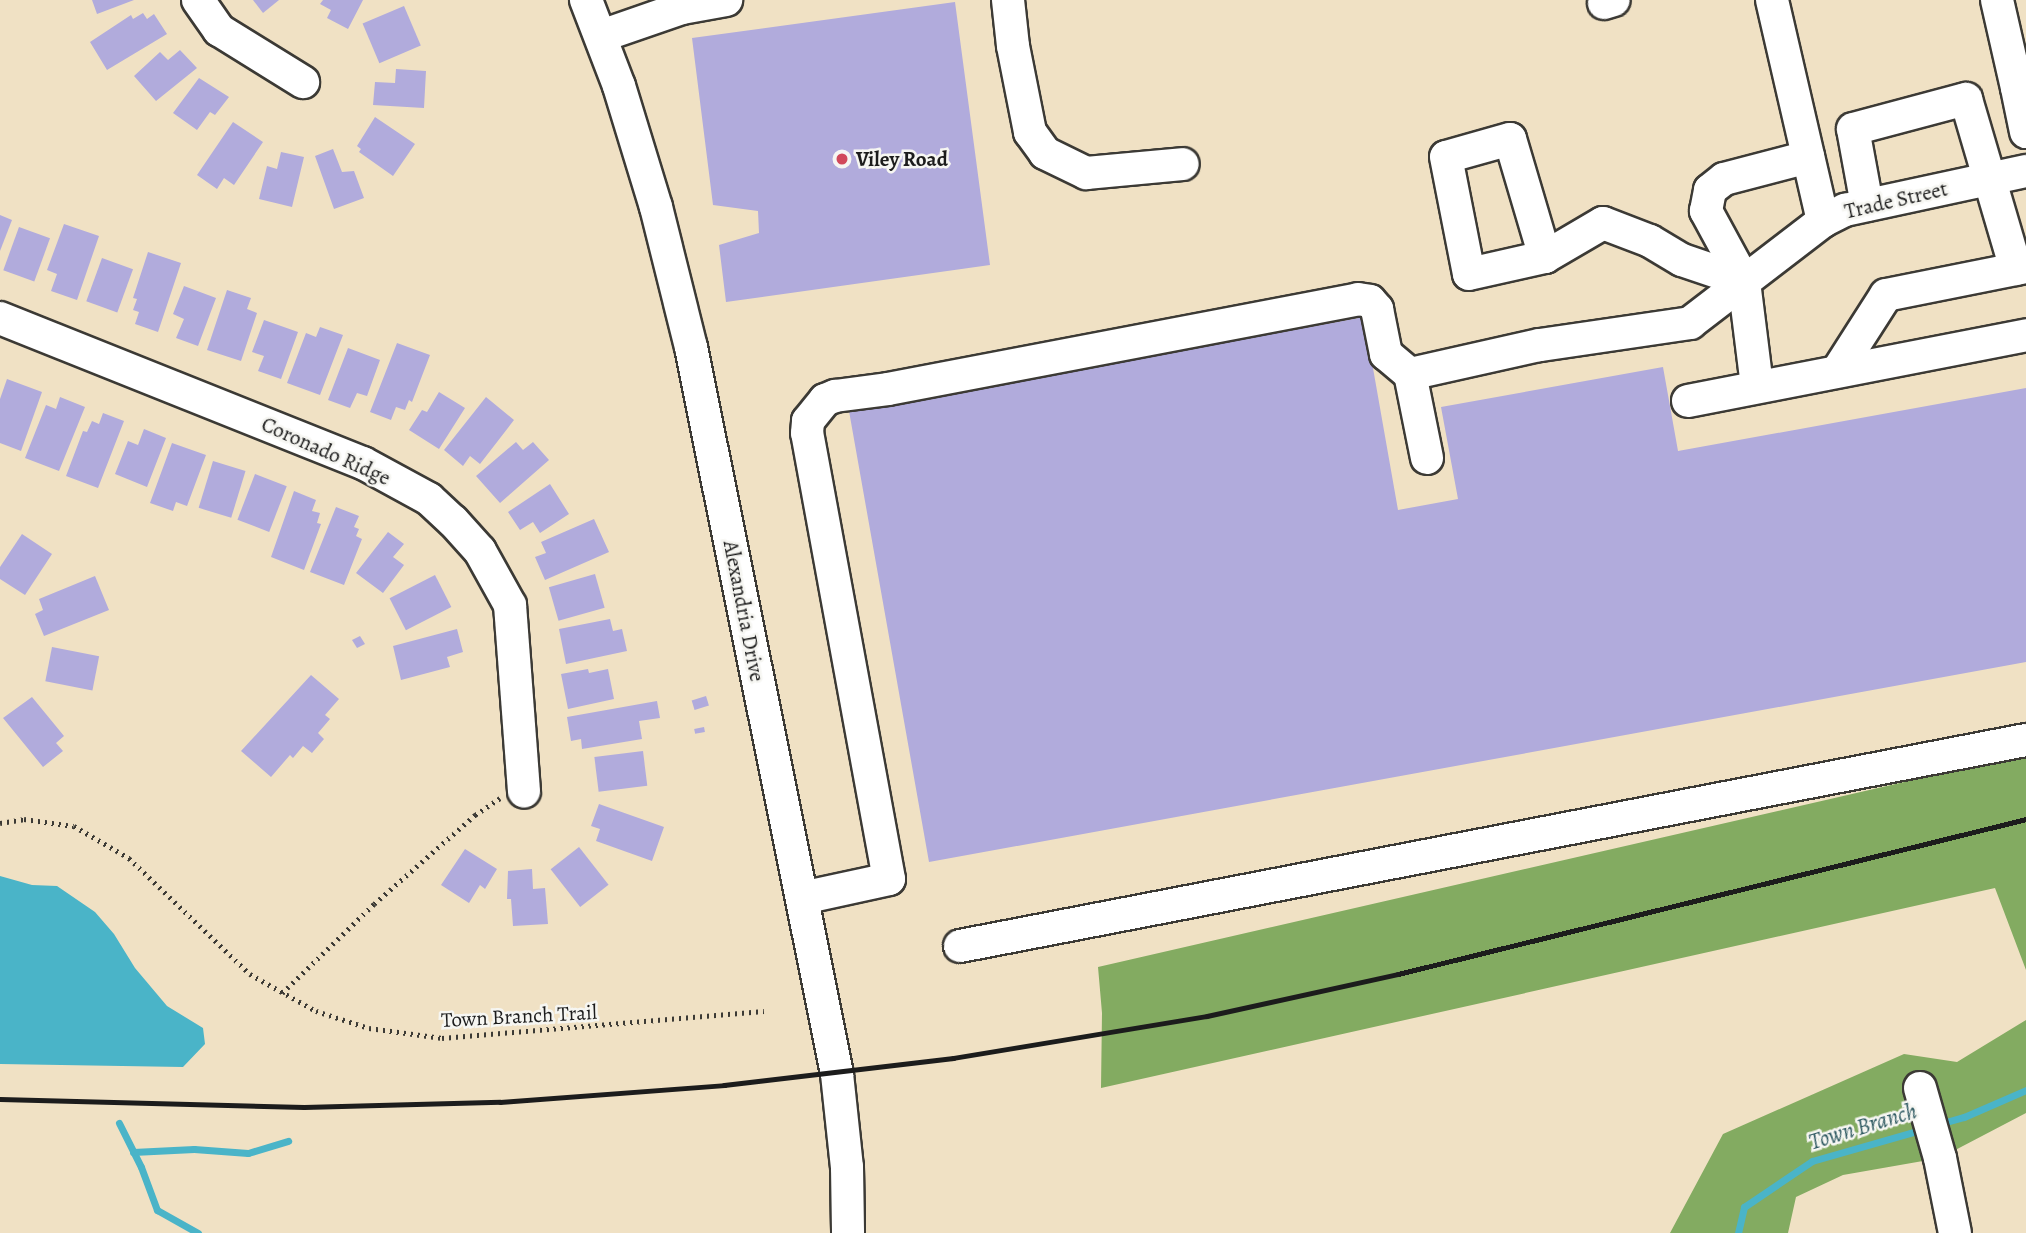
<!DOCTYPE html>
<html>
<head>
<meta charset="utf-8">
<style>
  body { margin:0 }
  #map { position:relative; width:2026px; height:1233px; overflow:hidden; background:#f0e1c4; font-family:Alegreya,serif }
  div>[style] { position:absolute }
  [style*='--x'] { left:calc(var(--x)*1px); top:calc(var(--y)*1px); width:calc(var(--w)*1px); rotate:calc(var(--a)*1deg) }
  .forest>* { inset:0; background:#83ab61 }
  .water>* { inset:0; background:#4ab4c8 }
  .stream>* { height:7px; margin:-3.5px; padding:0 3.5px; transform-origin:3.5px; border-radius:3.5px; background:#4ab4c8 }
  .building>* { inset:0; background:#b1abdc; transform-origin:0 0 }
  .path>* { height:4.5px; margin-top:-2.25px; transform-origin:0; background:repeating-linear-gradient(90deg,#3c3a35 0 2px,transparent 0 7px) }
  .roads { filter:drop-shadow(2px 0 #3c3a35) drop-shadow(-2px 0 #3c3a35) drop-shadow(0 2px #3c3a35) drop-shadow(0 -2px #3c3a35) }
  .minor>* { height:32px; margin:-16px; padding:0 16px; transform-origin:16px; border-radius:16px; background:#fff }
  .rail>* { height:5px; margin:-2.5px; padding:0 2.5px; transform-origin:2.5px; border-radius:2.5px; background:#1c1c1c }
  .dots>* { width:19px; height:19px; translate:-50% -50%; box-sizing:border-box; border:4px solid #f6f6f2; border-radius:50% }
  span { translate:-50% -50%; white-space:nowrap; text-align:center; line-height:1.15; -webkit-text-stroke:5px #f6f6f2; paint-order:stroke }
  .poi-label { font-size:21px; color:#1c1c1c; font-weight:700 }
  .left { translate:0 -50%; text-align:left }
  .street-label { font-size:21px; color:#1c1c1c }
  .water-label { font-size:23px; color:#2e5961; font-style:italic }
</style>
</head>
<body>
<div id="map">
  <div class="forest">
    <i style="clip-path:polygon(2026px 754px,2026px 970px,1995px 888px,1101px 1088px,1102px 1013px,1098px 967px)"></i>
    <i style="clip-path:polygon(2026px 1020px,2026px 1113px,1940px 1158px,1843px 1175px,1796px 1197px,1788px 1233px,1670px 1233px,1723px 1134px,1904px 1054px,1957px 1062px)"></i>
  </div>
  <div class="water">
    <i style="clip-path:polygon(0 876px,32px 885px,57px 886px,95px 912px,114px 934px,135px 968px,167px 1006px,203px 1028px,205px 1044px,183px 1067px,0 1064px)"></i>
  </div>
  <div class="stream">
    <i style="--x:119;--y:1123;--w:49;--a:63.4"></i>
    <i style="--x:141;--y:1167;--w:46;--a:69.6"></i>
    <i style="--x:157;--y:1210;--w:47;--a:29.3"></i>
    <i style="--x:1939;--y:1124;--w:26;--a:-16"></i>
    <i style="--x:1964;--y:1117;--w:68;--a:-23.5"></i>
    <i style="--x:133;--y:1152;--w:61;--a:-2.8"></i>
    <i style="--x:194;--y:1149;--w:54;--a:4.2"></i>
    <i style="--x:248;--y:1153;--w:42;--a:-16.7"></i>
    <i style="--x:1738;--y:1233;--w:27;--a:-77"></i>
    <i style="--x:1744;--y:1207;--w:82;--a:-34.1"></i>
    <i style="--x:1812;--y:1161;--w:116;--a:-15.9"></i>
  </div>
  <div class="building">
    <i style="clip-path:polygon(92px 0,134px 0,97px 14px)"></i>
    <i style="clip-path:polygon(253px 0,279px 0,263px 13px)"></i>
    <i style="clip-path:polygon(323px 0,363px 0,348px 29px,327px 18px,331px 10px,320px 4px)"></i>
    <i style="clip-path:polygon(955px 2px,990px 265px,726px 302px,719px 245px,759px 233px,758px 211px,713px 205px,692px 38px)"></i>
    <i style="left:404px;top:6px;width:43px;height:45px;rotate:67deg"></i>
    <i style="clip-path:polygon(143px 13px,147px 19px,154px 14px,167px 34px,107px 70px,90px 42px,131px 15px,133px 19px)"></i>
    <i style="clip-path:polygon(180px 50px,197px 68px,156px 101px,134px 76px,160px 52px,168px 60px)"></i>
    <i style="clip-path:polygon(396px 69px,426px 71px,424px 108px,373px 105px,375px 82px,395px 83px)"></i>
    <i style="clip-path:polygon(199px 78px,229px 97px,215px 115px,210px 112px,197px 130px,173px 113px)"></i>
    <i style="clip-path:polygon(375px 117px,415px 144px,393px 176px,359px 152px,361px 149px,357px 146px)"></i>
    <i style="clip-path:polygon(233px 122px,263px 142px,234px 185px,224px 178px,217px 189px,197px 175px)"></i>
    <i style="clip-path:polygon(333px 149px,342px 172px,354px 171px,364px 198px,334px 209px,315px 156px)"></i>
    <i style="clip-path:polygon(281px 152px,304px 157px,292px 207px,259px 199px,267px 166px,277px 169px)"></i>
    <i style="clip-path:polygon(0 215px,12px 220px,0 251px)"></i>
    <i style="clip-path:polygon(64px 224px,99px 236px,77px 300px,51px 291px,57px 274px,47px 270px)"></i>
    <i style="left:19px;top:227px;width:33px;height:46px;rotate:20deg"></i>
    <i style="clip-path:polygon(148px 252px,181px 263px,158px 332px,135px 324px,139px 312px,133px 310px,137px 299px,133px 298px)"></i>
    <i style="left:102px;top:258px;width:33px;height:46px;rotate:20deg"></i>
    <i style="clip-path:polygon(184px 286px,216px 298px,198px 346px,176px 338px,184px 319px,173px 314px)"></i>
    <i style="clip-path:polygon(227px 290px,251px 298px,247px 309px,257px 313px,241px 361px,207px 350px)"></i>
    <i style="clip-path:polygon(1364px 317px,1398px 510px,1458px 499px,1441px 407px,1663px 367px,1678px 451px,2026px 388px,2026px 662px,929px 862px,849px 411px)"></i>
    <i style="clip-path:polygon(264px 320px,298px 332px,281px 379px,258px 371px,264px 356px,252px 352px)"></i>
    <i style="clip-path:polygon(320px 327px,343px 335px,320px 395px,287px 383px,306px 333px,316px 337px)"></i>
    <i style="clip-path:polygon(397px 343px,430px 355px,412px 402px,409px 400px,405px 410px,396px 407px,391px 420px,370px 412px)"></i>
    <i style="clip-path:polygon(348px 348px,380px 360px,367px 396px,357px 393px,350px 408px,328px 400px)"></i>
    <i style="clip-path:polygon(7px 379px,42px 392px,21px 451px,0 443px,0 399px)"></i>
    <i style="clip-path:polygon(439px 392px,465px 408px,439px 449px,409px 430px,422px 410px,427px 412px)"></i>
    <i style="clip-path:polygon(60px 397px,85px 407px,59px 471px,25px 458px,46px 405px,56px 409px)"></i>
    <i style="clip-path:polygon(486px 397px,514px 420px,480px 464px,470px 456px,463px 466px,444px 450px)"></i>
    <i style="clip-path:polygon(103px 413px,124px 421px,98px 488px,66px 476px,83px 431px,87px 432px,92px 421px,99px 424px)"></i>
    <i style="clip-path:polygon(144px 429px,166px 438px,147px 487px,115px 474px,128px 441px,138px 445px)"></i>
    <i style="clip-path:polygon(516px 442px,523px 450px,533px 442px,549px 460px,500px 503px,476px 476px)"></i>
    <i style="clip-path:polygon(172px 443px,206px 455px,187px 506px,176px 502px,173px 511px,150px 503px)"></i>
    <i style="left:213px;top:461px;width:34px;height:49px;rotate:17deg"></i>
    <i style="left:255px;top:474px;width:34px;height:49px;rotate:21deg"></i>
    <i style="clip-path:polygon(550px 484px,569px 514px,540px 533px,533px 522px,520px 530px,508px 512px)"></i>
    <i style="clip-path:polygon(294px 491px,316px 500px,312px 511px,320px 513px,317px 523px,321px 524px,304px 570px,271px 557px)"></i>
    <i style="clip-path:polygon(336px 507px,359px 516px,354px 527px,359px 529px,356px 536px,362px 539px,344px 585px,310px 572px)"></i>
    <i style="clip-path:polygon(594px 519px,609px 552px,545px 580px,535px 557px,546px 553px,541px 542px)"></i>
    <i style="clip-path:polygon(388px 532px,404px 544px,393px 557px,404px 565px,383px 593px,356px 573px)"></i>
    <i style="clip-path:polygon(22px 534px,52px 554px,25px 595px,0 579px,0 567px)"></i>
    <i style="left:595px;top:574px;width:35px;height:48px;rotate:74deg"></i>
    <i style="left:435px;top:575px;width:36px;height:51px;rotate:63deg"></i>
    <i style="clip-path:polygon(95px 576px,109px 610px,44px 636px,35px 614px,43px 610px,39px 599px)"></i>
    <i style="clip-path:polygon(610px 619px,613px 631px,622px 629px,627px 651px,566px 664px,559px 629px)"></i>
    <i style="clip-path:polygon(457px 629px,463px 652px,447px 657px,450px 667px,401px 680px,393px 646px)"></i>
    <i style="clip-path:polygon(360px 636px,365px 644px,357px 648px,352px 640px)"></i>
    <i style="left:52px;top:647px;width:48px;height:35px;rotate:11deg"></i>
    <i style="clip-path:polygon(588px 669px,589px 673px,608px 669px,614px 699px,568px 709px,561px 674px)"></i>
    <i style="clip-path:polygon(311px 675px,339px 699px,325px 715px,330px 719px,318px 733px,324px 739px,312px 753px,303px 746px,293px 758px,290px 755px,271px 777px,241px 751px)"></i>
    <i style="left:706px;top:696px;width:10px;height:15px;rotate:73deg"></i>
    <i style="clip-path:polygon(32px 697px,64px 736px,56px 743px,63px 751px,43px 767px,3px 718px)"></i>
    <i style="clip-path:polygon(657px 701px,660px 718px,639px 721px,642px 739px,582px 749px,581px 739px,571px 741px,567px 717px)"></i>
    <i style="left:704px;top:727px;width:5px;height:10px;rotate:79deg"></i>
    <i style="left:643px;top:751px;width:35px;height:49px;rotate:83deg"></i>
    <i style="clip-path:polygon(599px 804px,664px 827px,652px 861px,596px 841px,600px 829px,591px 826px)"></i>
    <i style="left:579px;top:847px;width:48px;height:36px;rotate:52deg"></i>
    <i style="clip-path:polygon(465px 849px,497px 869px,485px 889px,480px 885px,469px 903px,441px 885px)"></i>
    <i style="clip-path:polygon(532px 869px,533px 889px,545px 888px,548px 924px,513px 926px,511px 899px,507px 899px,508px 871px)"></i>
  </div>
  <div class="path">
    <i style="--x:0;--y:823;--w:24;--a:-9"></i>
    <i style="--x:24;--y:819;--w:50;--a:8"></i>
    <i style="--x:74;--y:826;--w:64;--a:30.2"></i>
    <i style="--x:129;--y:858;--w:168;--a:43.8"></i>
    <i style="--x:250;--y:974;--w:76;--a:29.3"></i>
    <i style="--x:316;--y:1011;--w:56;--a:17.8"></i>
    <i style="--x:369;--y:1028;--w:74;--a:7.8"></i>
    <i style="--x:442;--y:1038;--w:323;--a:-4.8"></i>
    <i style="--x:282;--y:993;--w:128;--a:-44.1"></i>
    <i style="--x:374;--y:904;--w:135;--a:-41.4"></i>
    <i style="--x:475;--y:815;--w:30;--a:-34"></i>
  </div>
  <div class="roads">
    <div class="minor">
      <i style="--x:198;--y:0;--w:37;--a:55"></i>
      <i style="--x:219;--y:30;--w:99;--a:31.8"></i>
      <i style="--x:586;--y:0;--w:92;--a:69"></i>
      <i style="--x:619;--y:86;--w:127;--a:73"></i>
      <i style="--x:656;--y:207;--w:144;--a:76"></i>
      <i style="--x:691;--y:347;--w:742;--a:78.64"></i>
      <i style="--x:837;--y:1074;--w:94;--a:83.9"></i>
      <i style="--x:847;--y:1167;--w:66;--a:89.1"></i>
      <i style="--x:1008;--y:0;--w:46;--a:83.8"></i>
      <i style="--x:1013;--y:46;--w:88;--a:78.8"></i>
      <i style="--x:1030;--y:132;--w:26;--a:54"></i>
      <i style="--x:1045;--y:153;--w:46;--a:26"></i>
      <i style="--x:1086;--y:173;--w:97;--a:-5.3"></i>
      <i style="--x:1772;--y:0;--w:227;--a:77"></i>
      <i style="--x:1997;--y:0;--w:90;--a:77.2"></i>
      <i style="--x:1604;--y:3;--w:10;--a:-17"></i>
      <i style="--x:601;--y:36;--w:86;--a:-19.1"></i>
      <i style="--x:682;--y:8;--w:45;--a:-10.3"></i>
      <i style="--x:2026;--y:85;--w:9;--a:162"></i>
      <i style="--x:2017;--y:88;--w:45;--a:78.4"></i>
      <i style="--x:1867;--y:205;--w:77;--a:-100.4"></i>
      <i style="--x:1853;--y:129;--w:117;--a:-14.9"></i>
      <i style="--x:1966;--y:99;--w:177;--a:73.6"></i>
      <i style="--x:1545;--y:257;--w:123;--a:-106.5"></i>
      <i style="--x:1510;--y:139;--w:66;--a:164.3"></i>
      <i style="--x:1446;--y:157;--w:119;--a:78.9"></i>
      <i style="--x:1469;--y:274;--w:78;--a:-12.6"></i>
      <i style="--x:1545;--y:257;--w:67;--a:-30.4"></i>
      <i style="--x:1603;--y:223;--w:50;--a:21"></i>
      <i style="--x:1650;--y:241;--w:37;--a:31"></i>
      <i style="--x:1682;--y:260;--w:65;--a:18.7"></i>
      <i style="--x:0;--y:318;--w:391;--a:21.8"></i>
      <i style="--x:363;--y:463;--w:75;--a:28.6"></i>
      <i style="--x:429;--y:499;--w:33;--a:43"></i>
      <i style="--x:453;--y:521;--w:40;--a:48"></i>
      <i style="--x:480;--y:551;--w:62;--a:60.9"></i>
      <i style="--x:510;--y:605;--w:187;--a:85.7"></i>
      <i style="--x:1838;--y:370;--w:89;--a:-57.4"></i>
      <i style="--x:1886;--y:295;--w:143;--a:-11.3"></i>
      <i style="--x:1757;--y:386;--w:106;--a:-97.1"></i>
      <i style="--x:1744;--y:281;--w:80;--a:-118.5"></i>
      <i style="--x:1706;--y:211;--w:21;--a:-79"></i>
      <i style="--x:1710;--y:190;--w:18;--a:-38"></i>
      <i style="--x:1724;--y:179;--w:87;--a:-14.7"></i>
      <i style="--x:1688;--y:401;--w:344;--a:-11"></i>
      <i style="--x:1427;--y:458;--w:86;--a:-101.4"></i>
      <i style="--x:1410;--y:374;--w:133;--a:-12.6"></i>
      <i style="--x:1540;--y:345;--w:152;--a:-8.3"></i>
      <i style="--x:1690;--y:323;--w:168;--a:-37.5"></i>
      <i style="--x:1823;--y:221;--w:25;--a:-27"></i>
      <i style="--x:1845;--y:210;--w:185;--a:-12.2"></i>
      <i style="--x:802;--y:898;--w:89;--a:-12.3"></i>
      <i style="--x:889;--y:879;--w:453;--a:-100.4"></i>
      <i style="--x:807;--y:433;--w:12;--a:-85"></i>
      <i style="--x:808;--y:421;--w:27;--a:-51"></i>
      <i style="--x:825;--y:400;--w:11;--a:-22"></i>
      <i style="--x:835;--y:396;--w:53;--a:-7.5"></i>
      <i style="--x:888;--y:389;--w:479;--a:-10.8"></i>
      <i style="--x:1358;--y:299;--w:12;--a:9"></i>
      <i style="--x:1370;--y:301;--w:11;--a:49"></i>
      <i style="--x:1377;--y:309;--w:46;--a:78.7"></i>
      <i style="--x:1386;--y:354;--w:31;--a:40"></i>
      <i style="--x:960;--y:946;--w:1086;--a:-10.94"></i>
      <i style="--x:1920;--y:1088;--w:73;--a:74.1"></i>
      <i style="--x:1940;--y:1158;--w:76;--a:78.7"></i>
    </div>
  </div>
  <div class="rail">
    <i style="--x:0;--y:1099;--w:304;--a:1.5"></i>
    <i style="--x:304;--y:1107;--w:196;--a:-1.5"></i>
    <i style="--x:500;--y:1102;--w:225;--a:-4.3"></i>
    <i style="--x:724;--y:1085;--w:231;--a:-6.7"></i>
    <i style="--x:953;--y:1058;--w:257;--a:-9.4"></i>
    <i style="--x:1207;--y:1016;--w:196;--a:-12.4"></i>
    <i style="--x:1398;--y:974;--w:647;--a:-13.86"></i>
  </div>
  <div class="dots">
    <i style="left:842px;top:159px;background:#d1495b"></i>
  </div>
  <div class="poi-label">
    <span class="left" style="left:856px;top:159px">Viley Road</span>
  </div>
  <div class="street-label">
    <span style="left:1896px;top:200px;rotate:-13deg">Trade Street</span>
    <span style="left:326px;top:451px;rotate:24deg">Coronado Ridge</span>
    <span style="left:744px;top:611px;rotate:79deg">Alexandria Drive</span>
    <span style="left:519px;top:1016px;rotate:-3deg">Town Branch Trail</span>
  </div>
  <div class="water-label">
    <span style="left:1863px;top:1127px;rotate:-17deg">Town Branch</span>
  </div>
</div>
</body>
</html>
